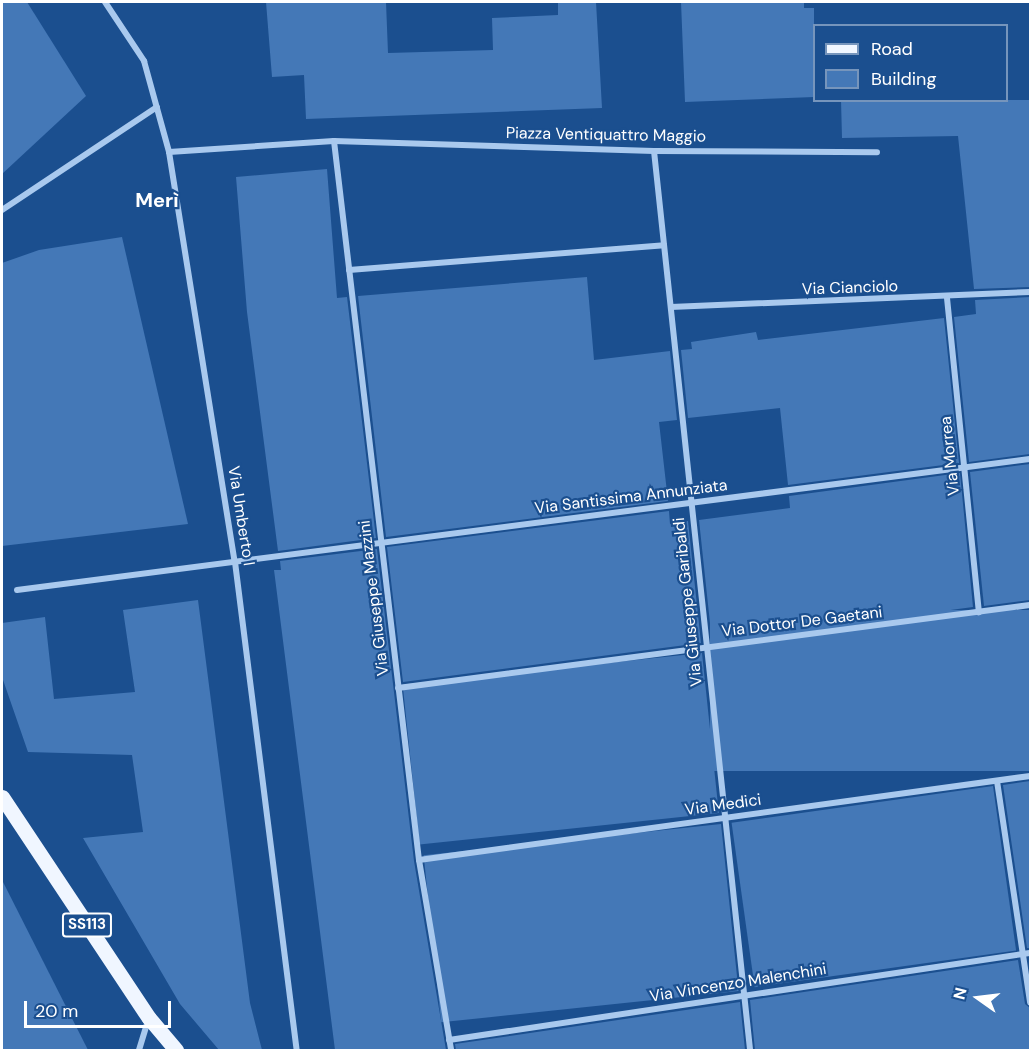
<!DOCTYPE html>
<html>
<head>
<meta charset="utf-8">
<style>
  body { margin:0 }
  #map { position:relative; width:1032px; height:1052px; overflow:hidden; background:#1b4f8f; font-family:"DM Sans",sans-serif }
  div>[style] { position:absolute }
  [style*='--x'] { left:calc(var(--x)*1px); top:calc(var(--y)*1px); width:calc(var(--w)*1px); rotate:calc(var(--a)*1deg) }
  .building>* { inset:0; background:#4478b7; transform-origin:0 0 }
  .minor>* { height:6px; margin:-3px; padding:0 3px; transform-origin:3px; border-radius:3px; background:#a9c9ee }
  .primary>* { height:15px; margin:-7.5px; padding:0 7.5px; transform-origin:7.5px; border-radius:7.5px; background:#f0f6ff }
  span { translate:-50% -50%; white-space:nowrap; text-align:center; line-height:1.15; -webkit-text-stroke:4.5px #1b4f8f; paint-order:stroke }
  .shield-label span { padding:2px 4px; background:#1b4f8f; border:2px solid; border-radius:4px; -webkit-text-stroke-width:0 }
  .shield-label { font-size:15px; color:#fff; font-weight:700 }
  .street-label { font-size:16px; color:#fff }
  .quarter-label { font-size:20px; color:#fff; font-weight:700 }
  .frame { position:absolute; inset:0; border:3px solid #fff; pointer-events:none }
  .legend { position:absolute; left:813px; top:24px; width:195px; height:78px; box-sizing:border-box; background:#1b4f8f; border:2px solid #7695bc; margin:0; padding:8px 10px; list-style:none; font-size:18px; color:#fff }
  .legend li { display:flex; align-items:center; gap:12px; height:30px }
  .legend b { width:30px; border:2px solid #7695bc }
  .north { position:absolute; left:948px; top:968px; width:60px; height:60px; -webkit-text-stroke:4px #1b4f8f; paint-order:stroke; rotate:284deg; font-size:16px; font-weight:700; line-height:24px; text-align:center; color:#fff }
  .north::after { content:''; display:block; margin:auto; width:21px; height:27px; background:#fff; clip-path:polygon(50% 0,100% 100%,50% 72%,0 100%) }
  .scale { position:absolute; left:24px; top:1001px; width:147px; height:27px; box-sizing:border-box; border:3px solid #fff; border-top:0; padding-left:8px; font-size:18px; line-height:21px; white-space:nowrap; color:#fff; -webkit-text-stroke:4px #1b4f8f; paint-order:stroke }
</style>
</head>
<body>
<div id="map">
  <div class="building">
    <i style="clip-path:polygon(2px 2px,27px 2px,86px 96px,2px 174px)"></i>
    <i style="clip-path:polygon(266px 2px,386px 2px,388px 53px,493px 50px,492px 18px,558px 15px,558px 2px,596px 2px,602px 108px,306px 119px,304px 75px,272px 77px)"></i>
    <i style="clip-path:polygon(681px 2px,804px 2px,804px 8px,814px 8px,814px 97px,685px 102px)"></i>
    <i style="clip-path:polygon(841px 100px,1030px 100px,1030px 287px,974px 289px,958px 136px,842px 138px)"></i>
    <i style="clip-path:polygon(327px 169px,337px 298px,347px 297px,376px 538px,278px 551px,247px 312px,236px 177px)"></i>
    <i style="clip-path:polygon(122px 237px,188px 524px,2px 546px,2px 263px,39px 250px)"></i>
    <i style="clip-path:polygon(587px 277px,594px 360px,670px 351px,677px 420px,659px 422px,668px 501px,386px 537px,358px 296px)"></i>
    <i style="clip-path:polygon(1030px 297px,1030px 454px,969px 462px,954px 317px,976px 314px,975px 300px)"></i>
    <i style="clip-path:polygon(944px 318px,959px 463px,788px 485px,780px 408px,688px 418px,681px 350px,692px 349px,691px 342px,756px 332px,758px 340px)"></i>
    <i style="clip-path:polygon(1030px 464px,1030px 600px,984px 606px,970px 472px)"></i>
    <i style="clip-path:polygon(960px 473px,973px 607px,712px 642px,699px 520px,790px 508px,789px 496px)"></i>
    <i style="clip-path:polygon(669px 511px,670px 524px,688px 521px,701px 643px,403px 682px,387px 547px)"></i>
    <i style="clip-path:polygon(377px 549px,414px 861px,446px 1050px,335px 1050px,274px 570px,281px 570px,280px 561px)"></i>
    <i style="clip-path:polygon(198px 600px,250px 1003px,262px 1050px,219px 1050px,180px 1004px,83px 838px,143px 832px,132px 755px,28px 752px,2px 677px,2px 623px,45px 617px,54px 699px,135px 692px,123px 610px)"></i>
    <i style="left:1030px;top:610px;width:161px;height:320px;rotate:90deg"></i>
    <i style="left:702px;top:653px;width:161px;height:301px;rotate:84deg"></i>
    <i style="clip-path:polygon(1030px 781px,1030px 948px,1027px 948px,1003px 785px)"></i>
    <i style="left:993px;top:786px;width:166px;height:264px;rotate:82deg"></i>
    <i style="left:721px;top:824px;width:168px;height:299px;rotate:84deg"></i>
    <i style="clip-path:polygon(2px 880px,88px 1050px,2px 1050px)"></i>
    <i style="clip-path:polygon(1018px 960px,1025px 1004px,1030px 1008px,1030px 1050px,755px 1050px,750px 1000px)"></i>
    <i style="clip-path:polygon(740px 1002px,745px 1050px,456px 1050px,455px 1044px)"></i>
  </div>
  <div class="minor">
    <i style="--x:105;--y:2;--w:71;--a:56.5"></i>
    <i style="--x:144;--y:61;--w:94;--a:74.6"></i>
    <i style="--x:169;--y:152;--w:415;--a:80.9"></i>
    <i style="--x:235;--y:562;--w:492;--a:82.8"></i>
    <i style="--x:334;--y:141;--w:724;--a:83.26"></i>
    <i style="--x:419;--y:860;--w:193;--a:80.4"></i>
    <i style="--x:654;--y:151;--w:904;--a:83.9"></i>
    <i style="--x:169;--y:152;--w:165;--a:-3.8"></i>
    <i style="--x:334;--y:141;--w:320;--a:1.8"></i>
    <i style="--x:654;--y:151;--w:223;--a:0.3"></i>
    <i style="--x:2;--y:210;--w:186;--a:-33.6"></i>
    <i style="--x:349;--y:270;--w:316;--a:-4.5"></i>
    <i style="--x:947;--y:298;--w:316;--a:84.2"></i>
    <i style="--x:671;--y:307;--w:359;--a:-2.4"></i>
    <i style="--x:17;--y:590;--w:1021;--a:-7.37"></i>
    <i style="--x:398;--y:688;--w:637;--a:-7.48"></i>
    <i style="--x:997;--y:781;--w:224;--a:81.5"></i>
    <i style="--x:419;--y:860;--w:617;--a:-7.83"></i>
    <i style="--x:449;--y:1040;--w:587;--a:-8.52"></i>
    <i style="--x:139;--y:1050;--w:34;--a:-73"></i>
  </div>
  <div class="primary">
    <i style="--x:2;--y:797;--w:265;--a:56.4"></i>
    <i style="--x:149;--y:1018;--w:42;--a:49.8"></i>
  </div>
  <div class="shield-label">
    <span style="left:87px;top:925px">SS113</span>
  </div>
  <div class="street-label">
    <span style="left:606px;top:135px;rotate:1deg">Piazza Ventiquattro Maggio</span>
    <span style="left:850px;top:288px;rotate:-2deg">Via Cianciolo</span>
    <span style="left:950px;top:456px;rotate:-96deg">Via Morrea</span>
    <span style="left:631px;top:497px;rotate:-7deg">Via Santissima Annunziata</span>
    <span style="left:241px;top:516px;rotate:81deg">Via Umberto I</span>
    <span style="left:374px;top:598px;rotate:-97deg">Via Giuseppe Mazzini</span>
    <span style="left:688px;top:602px;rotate:-96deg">Via Giuseppe Garibaldi</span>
    <span style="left:802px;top:622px;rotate:-7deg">Via Dottor De Gaetani</span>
    <span style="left:723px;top:805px;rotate:-8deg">Via Medici</span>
    <span style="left:738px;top:983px;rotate:-9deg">Via Vincenzo Malenchini</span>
  </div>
  <div class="quarter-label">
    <span style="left:157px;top:200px">Merì</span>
  </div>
  <div class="frame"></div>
  <ul class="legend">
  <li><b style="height:8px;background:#f0f6ff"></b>Road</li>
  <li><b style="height:16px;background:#4478b7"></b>Building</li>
  </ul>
  <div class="north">N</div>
  <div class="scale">20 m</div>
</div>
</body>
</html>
